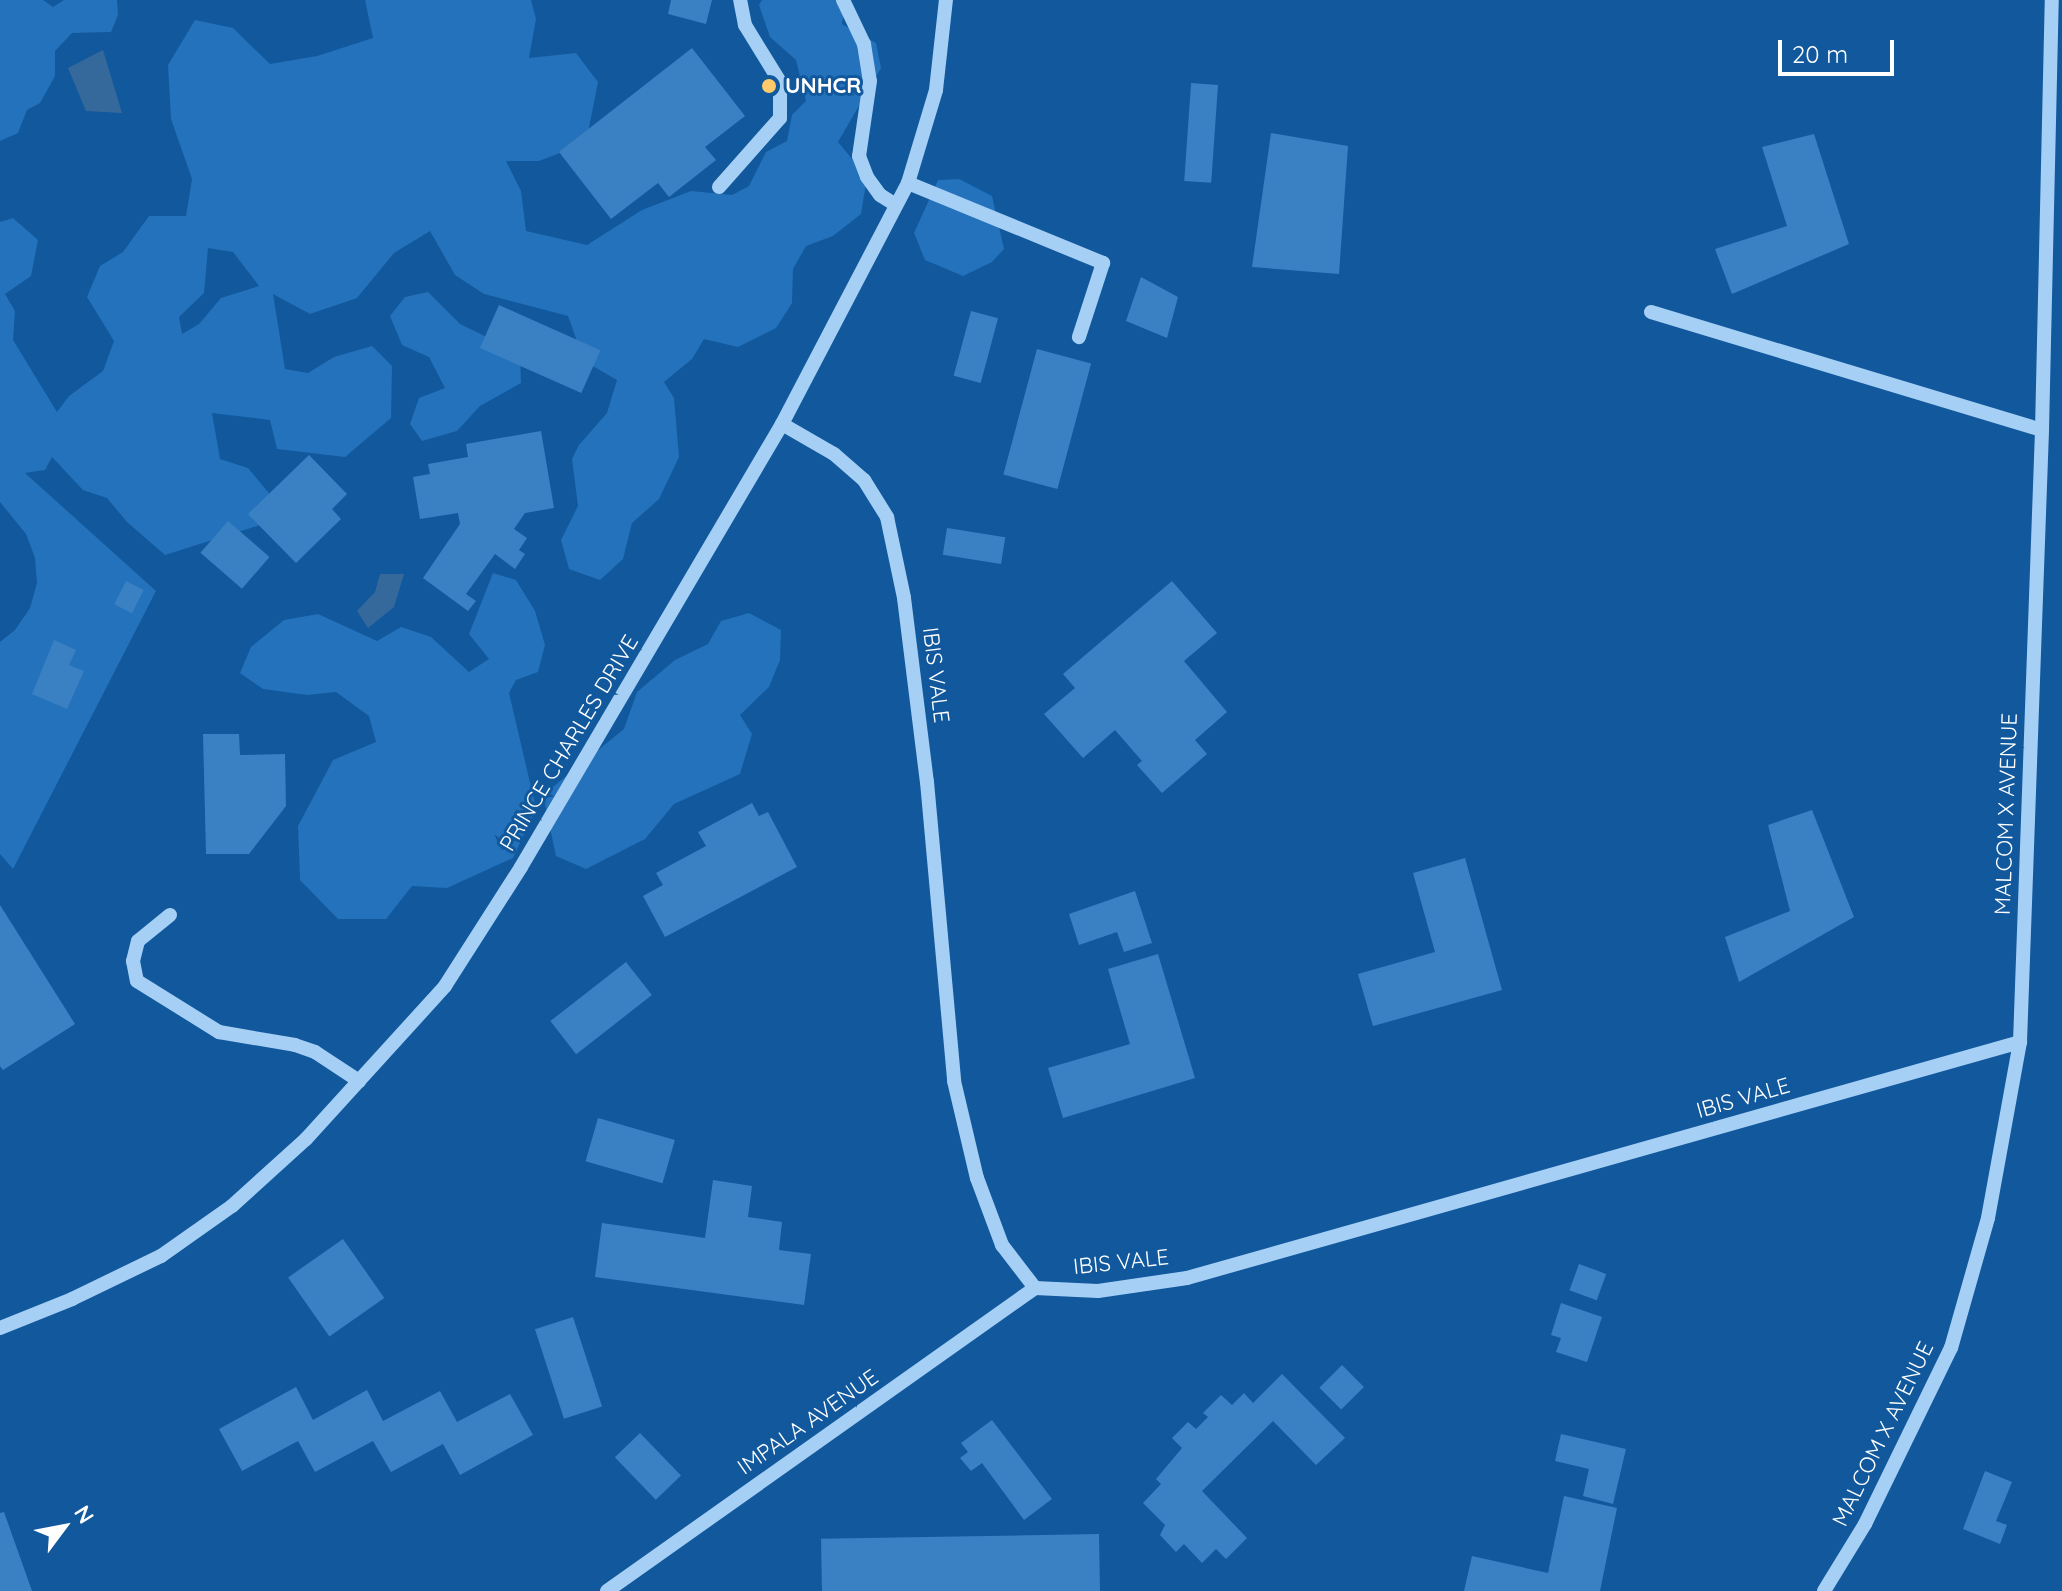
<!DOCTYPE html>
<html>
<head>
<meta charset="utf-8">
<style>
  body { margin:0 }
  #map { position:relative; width:2062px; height:1591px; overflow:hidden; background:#11589d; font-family:Quicksand,sans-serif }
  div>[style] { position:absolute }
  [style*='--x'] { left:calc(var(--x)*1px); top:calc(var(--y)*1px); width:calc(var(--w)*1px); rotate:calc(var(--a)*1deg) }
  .green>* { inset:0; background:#2472bb }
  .water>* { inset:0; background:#36699b }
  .building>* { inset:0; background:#3a81c4; transform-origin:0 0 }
  .minor>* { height:14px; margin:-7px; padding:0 7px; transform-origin:7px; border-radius:7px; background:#a6cff5 }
  .dots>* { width:22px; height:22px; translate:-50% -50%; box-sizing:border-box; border:4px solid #11589d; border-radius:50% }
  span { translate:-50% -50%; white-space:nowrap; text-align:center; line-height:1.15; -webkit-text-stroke:6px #11589d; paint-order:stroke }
  .poi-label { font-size:22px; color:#fff; font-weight:700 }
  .left { translate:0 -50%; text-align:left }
  .street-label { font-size:22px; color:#fff }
  .north { position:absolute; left:24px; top:1487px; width:80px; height:80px; -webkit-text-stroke:6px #11589d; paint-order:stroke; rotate:58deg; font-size:22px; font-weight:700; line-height:32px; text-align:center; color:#fff }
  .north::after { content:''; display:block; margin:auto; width:28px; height:36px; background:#fff; clip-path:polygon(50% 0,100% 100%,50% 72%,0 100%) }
  .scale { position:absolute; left:1778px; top:40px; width:116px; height:36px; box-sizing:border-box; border:4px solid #fff; border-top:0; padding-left:10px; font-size:24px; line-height:28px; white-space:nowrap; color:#fff; -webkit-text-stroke:6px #11589d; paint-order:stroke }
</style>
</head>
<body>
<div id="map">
  <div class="green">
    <i style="clip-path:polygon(0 0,43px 0,53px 7px,64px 0,117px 0,118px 15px,111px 32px,72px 33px,55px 51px,55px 76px,40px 103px,27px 110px,18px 133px,0 141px)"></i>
    <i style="clip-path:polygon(evenodd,365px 0,531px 0,536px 19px,529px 58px,576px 53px,598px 82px,586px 143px,539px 161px,506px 161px,521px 191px,526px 231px,587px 245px,642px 210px,691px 191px,732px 195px,749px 186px,766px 152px,787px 141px,792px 115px,806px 101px,796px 60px,770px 37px,759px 5px,762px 0,846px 0,842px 24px,876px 43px,881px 68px,838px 142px,867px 177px,861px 214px,833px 236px,806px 246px,793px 269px,792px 303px,776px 328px,738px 347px,704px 339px,692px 359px,664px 382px,674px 398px,679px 457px,659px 499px,632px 523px,623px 559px,600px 580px,569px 569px,561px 540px,578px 506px,572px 459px,579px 445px,607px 413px,617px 380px,584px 361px,568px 316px,484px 294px,455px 275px,430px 231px,394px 253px,357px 298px,310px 314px,273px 294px,285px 369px,308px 373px,334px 357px,372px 346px,392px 366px,391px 418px,345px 457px,277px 449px,270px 420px,212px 413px,220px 459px,248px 468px,278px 504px,273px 521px,165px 555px,127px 522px,107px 498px,83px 490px,52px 457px,45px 470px,25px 473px,156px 591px,13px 869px,0 854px,0 642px,15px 630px,30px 608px,37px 583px,35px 558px,26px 534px,0 502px,0 222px,13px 218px,38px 240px,31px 276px,5px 294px,15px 311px,13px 340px,57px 412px,69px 396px,103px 371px,114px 341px,87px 297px,100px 266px,123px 252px,149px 216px,186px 216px,192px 179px,171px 119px,168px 65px,195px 20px,233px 28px,270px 64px,317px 56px,373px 38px,365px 0,208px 248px,233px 252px,259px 286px,221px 298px,199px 324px,182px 334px,179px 317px,204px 293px,208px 248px)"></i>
    <i style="clip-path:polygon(959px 179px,992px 196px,1004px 249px,992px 262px,963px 276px,925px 260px,914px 233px,938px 180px)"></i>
    <i style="clip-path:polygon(428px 292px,460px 324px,520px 353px,521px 383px,480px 406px,457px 431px,422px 441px,410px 424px,419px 398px,445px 388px,429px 357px,402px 345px,390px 316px,405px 297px)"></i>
    <i style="clip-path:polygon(493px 573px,516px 580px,535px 611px,545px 645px,538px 672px,516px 680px,509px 693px,536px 808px,513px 858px,447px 888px,412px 886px,386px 919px,338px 919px,300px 880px,298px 826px,333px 760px,376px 742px,369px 716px,336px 692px,307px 695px,263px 689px,240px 673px,251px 647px,284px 620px,318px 614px,377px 641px,401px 627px,431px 637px,469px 672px,489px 659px,469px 634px)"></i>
    <i style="clip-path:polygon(749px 613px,781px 630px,780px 660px,769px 687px,740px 715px,752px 734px,740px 774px,674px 804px,645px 839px,586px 869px,556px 856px,543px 795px,624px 729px,637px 692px,675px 660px,708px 644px,721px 621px)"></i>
  </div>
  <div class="water">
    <i style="clip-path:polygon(103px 50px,122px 113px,86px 111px,68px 68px)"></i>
    <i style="clip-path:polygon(380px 574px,404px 574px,394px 607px,368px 628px,357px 611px,375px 592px)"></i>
  </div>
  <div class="building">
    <i style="clip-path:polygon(671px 0,712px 0,706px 24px,668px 14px)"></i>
    <i style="clip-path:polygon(692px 48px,745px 116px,705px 147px,716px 160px,669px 197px,658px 183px,611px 219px,559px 152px)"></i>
    <i style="left:1218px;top:85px;width:98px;height:27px;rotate:94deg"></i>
    <i style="clip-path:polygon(1271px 133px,1348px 146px,1339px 274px,1252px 267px)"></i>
    <i style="clip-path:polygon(1814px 134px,1849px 244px,1732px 294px,1715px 249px,1787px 226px,1762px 147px)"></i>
    <i style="clip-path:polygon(1141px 277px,1178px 297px,1167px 338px,1126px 321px)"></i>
    <i style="left:499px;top:305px;width:111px;height:47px;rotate:24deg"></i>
    <i style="left:971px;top:311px;width:28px;height:67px;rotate:15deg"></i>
    <i style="left:1037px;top:349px;width:56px;height:130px;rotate:15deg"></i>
    <i style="clip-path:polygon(541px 431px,554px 508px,525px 513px,514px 529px,527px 538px,519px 550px,525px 554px,515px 569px,495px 554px,466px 594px,476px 601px,468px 611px,423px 578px,460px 524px,458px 513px,420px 519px,413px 477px,430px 474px,428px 464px,468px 457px,466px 444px)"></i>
    <i style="clip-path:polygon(309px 455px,347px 494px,332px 509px,341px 519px,296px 563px,248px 514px)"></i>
    <i style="left:228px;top:521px;width:55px;height:42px;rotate:41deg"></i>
    <i style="left:947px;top:528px;width:59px;height:27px;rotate:9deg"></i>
    <i style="left:126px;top:581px;width:20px;height:26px;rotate:27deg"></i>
    <i style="clip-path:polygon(1172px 581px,1217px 633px,1184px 661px,1227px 712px,1195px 740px,1207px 754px,1162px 793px,1137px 765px,1142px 761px,1115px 730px,1083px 758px,1044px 714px,1075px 688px,1063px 674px)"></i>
    <i style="clip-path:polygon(54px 640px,76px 650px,69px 665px,84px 671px,67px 709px,32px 694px)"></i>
    <i style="clip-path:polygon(203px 734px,239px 734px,240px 755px,285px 754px,286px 806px,249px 854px,206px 854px)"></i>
    <i style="clip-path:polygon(752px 803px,759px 816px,768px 812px,797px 867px,665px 937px,643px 896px,663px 885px,656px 873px,706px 846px,698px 832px)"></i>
    <i style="clip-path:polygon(1812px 810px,1854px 917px,1739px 982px,1725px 937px,1790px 911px,1768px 825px)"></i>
    <i style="clip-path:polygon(1465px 858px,1502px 990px,1373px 1026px,1358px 974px,1435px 952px,1413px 873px)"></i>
    <i style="clip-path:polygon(1135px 891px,1152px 943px,1124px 952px,1117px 932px,1079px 945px,1069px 914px)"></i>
    <i style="clip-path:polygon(0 905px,75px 1024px,3px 1070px,0 1066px)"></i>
    <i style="clip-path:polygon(1158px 954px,1195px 1078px,1063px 1118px,1048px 1068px,1130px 1044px,1108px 969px)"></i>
    <i style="left:626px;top:962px;width:42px;height:96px;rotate:52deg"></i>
    <i style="left:598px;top:1118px;width:80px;height:45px;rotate:16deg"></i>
    <i style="clip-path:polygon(713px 1180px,752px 1186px,748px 1217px,782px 1222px,779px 1250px,811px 1254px,804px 1305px,595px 1277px,602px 1223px,705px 1238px)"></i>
    <i style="left:343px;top:1239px;width:72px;height:67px;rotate:55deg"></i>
    <i style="left:1579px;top:1264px;width:29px;height:28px;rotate:20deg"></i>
    <i style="clip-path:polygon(1561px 1303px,1602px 1317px,1587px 1362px,1556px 1352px,1561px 1338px,1551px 1335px)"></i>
    <i style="left:573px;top:1317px;width:94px;height:40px;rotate:72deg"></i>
    <i style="left:1342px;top:1365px;width:31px;height:32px;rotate:45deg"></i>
    <i style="clip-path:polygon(1282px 1374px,1345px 1438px,1316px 1465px,1273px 1421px,1202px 1491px,1247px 1538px,1226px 1559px,1216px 1549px,1202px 1563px,1184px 1544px,1176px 1552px,1160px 1535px,1165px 1525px,1143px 1503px,1161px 1484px,1156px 1479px,1182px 1448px,1172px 1438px,1188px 1422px,1196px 1429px,1208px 1417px,1203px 1413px,1221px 1395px,1232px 1405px,1244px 1393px,1253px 1403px)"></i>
    <i style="clip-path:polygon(296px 1387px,313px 1420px,367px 1390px,383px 1421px,440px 1391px,457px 1422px,510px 1394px,533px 1435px,460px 1475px,443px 1444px,391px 1472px,373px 1441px,315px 1472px,298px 1441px,242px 1471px,219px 1429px)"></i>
    <i style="clip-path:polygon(992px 1420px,1052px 1499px,1024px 1520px,982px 1463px,971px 1471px,960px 1458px,968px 1452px,961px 1443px)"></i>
    <i style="left:640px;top:1433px;width:59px;height:35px;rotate:46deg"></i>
    <i style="clip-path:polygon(1561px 1434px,1626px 1449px,1613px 1504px,1583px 1496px,1589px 1469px,1555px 1461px)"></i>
    <i style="clip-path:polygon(1985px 1471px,2012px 1482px,1996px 1521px,2007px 1525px,2000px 1544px,1963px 1529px)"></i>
    <i style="clip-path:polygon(1564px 1496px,1617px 1508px,1600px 1591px,1464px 1591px,1472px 1556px,1548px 1573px)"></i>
    <i style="clip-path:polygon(4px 1512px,32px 1591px,0 1591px,0 1513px)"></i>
    <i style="left:1099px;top:1534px;width:57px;height:278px;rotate:89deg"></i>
  </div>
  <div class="minor">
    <i style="--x:843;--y:0;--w:49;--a:64.5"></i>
    <i style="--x:864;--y:44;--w:37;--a:81"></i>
    <i style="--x:870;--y:81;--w:76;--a:98.3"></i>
    <i style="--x:859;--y:156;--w:22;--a:69"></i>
    <i style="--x:867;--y:177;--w:22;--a:54"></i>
    <i style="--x:880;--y:195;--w:19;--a:32"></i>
    <i style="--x:908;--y:183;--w:211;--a:22.3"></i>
    <i style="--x:1103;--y:263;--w:78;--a:108"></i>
    <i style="--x:719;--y:187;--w:92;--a:-48.5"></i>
    <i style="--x:780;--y:118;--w:36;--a:-90"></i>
    <i style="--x:780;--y:82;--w:67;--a:-121.6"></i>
    <i style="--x:745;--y:25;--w:25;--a:-101"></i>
    <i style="--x:1651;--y:312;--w:408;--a:16.8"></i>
    <i style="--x:782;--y:424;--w:60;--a:30"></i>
    <i style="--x:834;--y:454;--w:40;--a:41"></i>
    <i style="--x:864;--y:480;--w:44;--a:58.1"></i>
    <i style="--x:887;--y:517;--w:83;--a:78.1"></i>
    <i style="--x:904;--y:598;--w:185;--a:82.9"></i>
    <i style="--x:927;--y:782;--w:300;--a:84.8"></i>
    <i style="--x:954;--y:1081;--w:100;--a:76.7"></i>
    <i style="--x:977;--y:1178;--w:72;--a:69.5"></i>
    <i style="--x:1002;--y:1245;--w:54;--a:52.5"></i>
    <i style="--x:1035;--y:1288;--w:63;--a:2.7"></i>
    <i style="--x:1098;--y:1291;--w:90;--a:-8.3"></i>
    <i style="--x:1187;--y:1278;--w:866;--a:-15.82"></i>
    <i style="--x:170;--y:915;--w:41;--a:140.9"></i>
    <i style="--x:138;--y:941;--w:21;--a:104"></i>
    <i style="--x:133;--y:961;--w:20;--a:79"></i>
    <i style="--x:137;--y:981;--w:97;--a:31.9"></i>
    <i style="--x:219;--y:1032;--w:77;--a:9.7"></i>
    <i style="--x:295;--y:1045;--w:21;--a:19"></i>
    <i style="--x:315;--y:1052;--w:53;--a:33.4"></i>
    <i style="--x:0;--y:1328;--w:78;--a:-21.9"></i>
    <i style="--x:72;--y:1299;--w:99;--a:-25.8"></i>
    <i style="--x:161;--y:1256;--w:87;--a:-35.2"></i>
    <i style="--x:232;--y:1206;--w:100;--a:-42.2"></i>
    <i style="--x:306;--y:1139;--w:207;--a:-47.7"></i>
    <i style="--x:445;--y:986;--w:141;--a:-57.4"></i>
    <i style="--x:521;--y:867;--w:514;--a:-59.49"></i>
    <i style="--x:782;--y:424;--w:272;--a:-62.4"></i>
    <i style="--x:908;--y:183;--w:97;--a:-73.2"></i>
    <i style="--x:936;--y:90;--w:91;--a:-83.7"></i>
    <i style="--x:607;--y:1591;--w:524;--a:-35.3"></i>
    <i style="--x:1824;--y:1591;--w:79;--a:-58.5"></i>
    <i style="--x:1865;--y:1524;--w:196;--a:-64"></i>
    <i style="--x:1951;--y:1348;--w:135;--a:-74.1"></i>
    <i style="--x:1988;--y:1218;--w:179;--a:-79.7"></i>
    <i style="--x:2020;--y:1042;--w:612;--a:-87.94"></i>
    <i style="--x:2042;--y:430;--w:430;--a:-88.7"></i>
  </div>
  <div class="dots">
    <i style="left:769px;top:86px;background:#ffca6a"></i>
  </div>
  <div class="poi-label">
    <span class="left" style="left:785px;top:86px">UNHCR</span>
  </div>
  <div class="street-label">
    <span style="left:936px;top:675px;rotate:83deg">IBIS VALE</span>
    <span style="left:569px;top:743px;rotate:-59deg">PRINCE CHARLES DRIVE</span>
    <span style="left:2006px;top:814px;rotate:-88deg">MALCOM X AVENUE</span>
    <span style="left:1743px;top:1098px;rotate:-16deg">IBIS VALE</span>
    <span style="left:1121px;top:1262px;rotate:-6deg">IBIS VALE</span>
    <span style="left:808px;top:1422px;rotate:-35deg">IMPALA AVENUE</span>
    <span style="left:1883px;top:1434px;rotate:-64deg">MALCOM X AVENUE</span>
  </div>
  <div class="north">N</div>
  <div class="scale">20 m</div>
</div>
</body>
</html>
